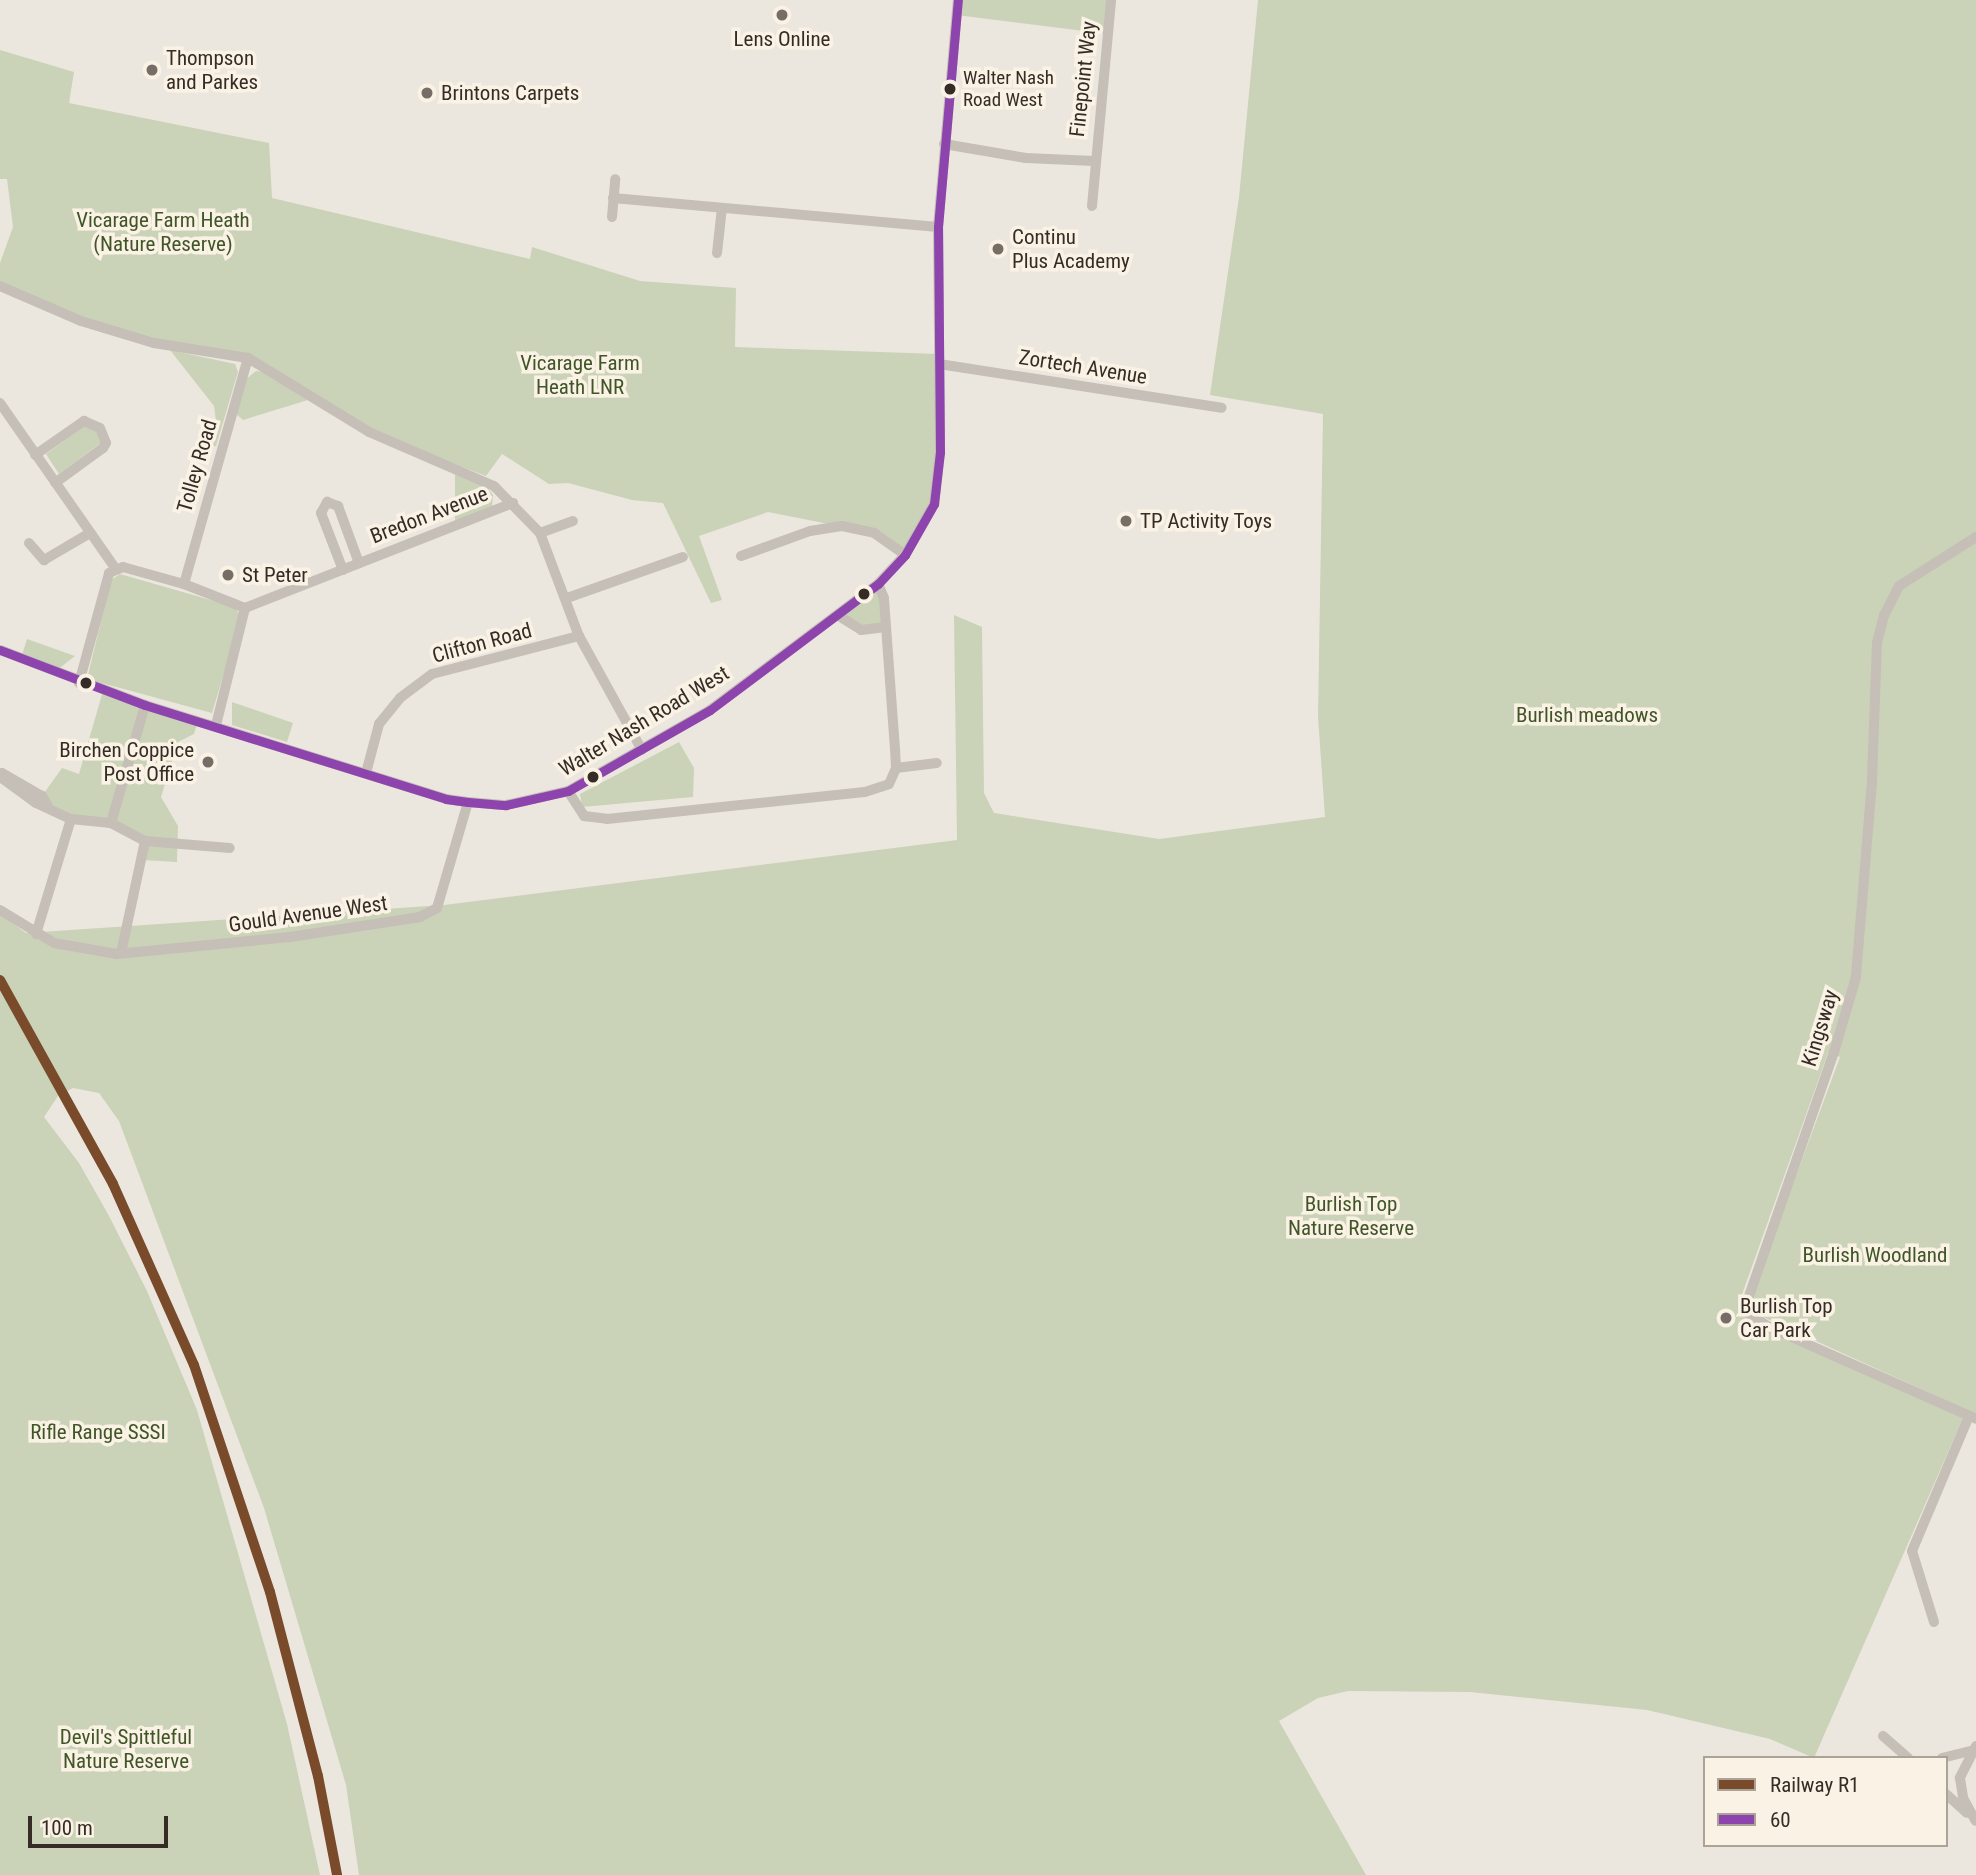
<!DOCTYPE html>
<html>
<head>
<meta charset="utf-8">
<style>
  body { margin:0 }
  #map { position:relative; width:1976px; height:1875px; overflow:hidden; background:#ece7de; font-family:"Roboto Condensed",sans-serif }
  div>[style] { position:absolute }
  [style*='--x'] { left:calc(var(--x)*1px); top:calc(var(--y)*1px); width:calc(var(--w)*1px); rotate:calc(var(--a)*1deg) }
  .green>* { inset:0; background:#cad3b7 }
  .minor>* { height:10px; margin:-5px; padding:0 5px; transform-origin:5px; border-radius:5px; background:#c5bfb7 }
  .bus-1>* { height:9px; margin:-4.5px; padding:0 4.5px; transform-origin:4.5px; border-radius:4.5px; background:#8e44ad }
  .rail-1>* { height:10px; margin:-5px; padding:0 5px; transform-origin:5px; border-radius:5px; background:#7a4b2a }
  .dots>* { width:19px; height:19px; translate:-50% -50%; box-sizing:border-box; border:4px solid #faf2e4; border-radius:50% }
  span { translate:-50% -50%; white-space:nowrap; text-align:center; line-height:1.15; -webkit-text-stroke:7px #faf2e4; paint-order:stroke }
  .bus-label { font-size:19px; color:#352c26 }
  .left { translate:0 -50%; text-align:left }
  .poi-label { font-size:21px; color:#352c26 }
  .right { translate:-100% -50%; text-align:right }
  .street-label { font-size:21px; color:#352c26 }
  .park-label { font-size:21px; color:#405528 }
  .legend { position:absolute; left:1703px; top:1756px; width:245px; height:91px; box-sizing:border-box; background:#faf2e4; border:2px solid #aba398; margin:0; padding:9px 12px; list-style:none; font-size:21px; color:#352c26 }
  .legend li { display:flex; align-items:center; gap:14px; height:35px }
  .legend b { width:35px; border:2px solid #aba398 }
  .scale { position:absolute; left:28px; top:1816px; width:140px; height:32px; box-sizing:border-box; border:4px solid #352c26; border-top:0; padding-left:9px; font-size:21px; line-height:24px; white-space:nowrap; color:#352c26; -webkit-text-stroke:5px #faf2e4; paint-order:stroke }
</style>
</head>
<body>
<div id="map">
  <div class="green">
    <i style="clip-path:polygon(958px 0,1111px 0,1108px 34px,956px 15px)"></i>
    <i style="clip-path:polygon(1258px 0,1976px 0,1976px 1414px,1752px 1312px,1750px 1300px,1840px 1057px,1828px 1053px,1740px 1300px,1747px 1319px,1963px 1418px,1814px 1758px,1770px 1739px,1647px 1710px,1470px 1692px,1348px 1691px,1318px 1698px,1279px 1721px,1366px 1875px,359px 1875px,346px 1785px,264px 1508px,119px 1121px,99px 1093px,73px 1088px,58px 1096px,44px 1117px,79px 1163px,108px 1214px,147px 1291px,197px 1410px,287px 1724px,320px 1875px,0 1875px,0 914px,26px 933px,444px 905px,957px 840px,954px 615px,982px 627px,984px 793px,994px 813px,1159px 839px,1325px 817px,1318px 717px,1323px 414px,1210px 395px,1239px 197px)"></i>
    <i style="clip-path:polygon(0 50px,74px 72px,69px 103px,269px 143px,272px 198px,530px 259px,532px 247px,640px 281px,736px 288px,735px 347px,939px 354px,939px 482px,905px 555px,874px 533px,768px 512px,699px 536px,722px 600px,711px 603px,663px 503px,632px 500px,568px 483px,549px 484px,502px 454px,486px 476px,369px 432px,248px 358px,154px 343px,0 286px,0 263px,13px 227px,7px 179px,0 179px)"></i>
    <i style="clip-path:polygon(170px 350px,235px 364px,238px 372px,216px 446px,210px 447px,216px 421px,214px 406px)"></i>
    <i style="clip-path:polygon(256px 371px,263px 372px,308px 400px,243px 420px,236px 414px,245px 380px)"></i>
    <i style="clip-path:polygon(86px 425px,93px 426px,102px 442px,59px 474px,46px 454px)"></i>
    <i style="clip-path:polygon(455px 472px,487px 487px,493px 495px,492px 507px,455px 523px)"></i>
    <i style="clip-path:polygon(120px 574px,235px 607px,241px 616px,212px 713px,87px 679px,111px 580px)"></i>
    <i style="clip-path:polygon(876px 586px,886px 627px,876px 630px,839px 616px)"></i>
    <i style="clip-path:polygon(27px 639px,75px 656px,57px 670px,22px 655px)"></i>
    <i style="clip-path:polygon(103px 691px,198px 721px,194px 734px,178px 742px,161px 797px,178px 826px,177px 862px,142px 860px,140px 835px,71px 819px,7px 772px,42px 796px,62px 768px,79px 774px)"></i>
    <i style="clip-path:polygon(232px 702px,293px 723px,287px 742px,232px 725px)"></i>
    <i style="clip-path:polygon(679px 742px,694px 768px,693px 797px,582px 807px,580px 794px)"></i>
  </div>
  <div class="minor">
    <i style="--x:944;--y:144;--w:83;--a:9.7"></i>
    <i style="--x:1026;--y:158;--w:68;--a:2.5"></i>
    <i style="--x:613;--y:198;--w:326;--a:5.1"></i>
    <i style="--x:1092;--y:206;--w:207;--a:-84.7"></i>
    <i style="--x:612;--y:217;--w:38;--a:-85"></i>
    <i style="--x:717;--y:253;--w:45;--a:-83.7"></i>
    <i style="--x:0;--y:286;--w:88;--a:23.4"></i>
    <i style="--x:81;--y:321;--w:76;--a:16.8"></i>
    <i style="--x:154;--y:343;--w:95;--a:9.1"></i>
    <i style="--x:248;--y:358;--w:142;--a:31.4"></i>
    <i style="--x:369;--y:432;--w:136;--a:23.4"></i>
    <i style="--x:494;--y:486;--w:66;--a:45.6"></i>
    <i style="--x:540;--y:533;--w:110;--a:69.3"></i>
    <i style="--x:579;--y:636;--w:130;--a:61.1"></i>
    <i style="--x:939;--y:364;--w:286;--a:8.8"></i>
    <i style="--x:0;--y:403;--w:201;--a:55.1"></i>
    <i style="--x:35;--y:455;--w:60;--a:-34.8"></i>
    <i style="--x:84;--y:421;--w:17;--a:24"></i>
    <i style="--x:100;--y:428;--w:16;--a:68"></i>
    <i style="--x:106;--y:443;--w:6;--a:121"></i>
    <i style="--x:103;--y:448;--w:59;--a:143.9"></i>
    <i style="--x:540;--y:533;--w:35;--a:-20"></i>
    <i style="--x:1976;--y:537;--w:91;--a:147.5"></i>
    <i style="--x:1899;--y:586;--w:33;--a:117"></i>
    <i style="--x:1884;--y:615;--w:29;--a:104"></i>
    <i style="--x:1877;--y:643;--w:138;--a:92.1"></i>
    <i style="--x:1872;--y:781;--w:197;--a:94.7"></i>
    <i style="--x:1856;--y:977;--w:78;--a:106.3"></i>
    <i style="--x:1834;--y:1052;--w:267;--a:109.2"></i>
    <i style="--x:1746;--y:1304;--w:12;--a:70"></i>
    <i style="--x:1750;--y:1315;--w:25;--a:32"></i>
    <i style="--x:1771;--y:1328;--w:224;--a:23.9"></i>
    <i style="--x:29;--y:543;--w:23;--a:49"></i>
    <i style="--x:44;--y:560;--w:53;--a:-30.4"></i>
    <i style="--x:741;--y:556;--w:73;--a:-19.9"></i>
    <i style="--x:810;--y:531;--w:32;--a:-9"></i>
    <i style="--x:842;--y:526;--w:33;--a:12"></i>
    <i style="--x:874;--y:533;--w:38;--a:35"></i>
    <i style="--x:343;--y:570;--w:61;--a:-111.1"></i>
    <i style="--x:321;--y:513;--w:13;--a:-61"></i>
    <i style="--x:327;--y:502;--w:12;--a:20"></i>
    <i style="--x:338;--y:506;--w:61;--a:69.8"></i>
    <i style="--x:184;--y:584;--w:235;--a:-74.2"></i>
    <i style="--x:567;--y:598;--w:123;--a:-19.5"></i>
    <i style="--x:245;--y:608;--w:288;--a:-21.4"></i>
    <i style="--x:839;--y:616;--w:26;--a:32"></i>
    <i style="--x:861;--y:630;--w:25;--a:-7"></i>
    <i style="--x:0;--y:650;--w:155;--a:20.8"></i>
    <i style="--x:145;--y:705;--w:315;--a:17.3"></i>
    <i style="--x:446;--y:799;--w:22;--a:8"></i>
    <i style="--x:468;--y:802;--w:38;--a:5"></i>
    <i style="--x:506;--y:805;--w:64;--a:-12.7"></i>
    <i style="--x:568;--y:791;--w:163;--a:-29.7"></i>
    <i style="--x:710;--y:710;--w:210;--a:-36.9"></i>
    <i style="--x:878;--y:584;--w:40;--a:-47"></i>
    <i style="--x:905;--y:555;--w:59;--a:-60.4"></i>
    <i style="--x:934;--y:504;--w:52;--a:-83.4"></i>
    <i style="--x:940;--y:452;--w:225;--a:-90.5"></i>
    <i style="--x:938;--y:227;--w:228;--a:-85"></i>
    <i style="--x:79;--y:683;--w:114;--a:-74.7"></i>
    <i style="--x:109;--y:573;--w:15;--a:-23"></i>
    <i style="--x:123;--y:567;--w:63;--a:15.6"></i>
    <i style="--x:184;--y:584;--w:66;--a:21.5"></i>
    <i style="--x:245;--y:608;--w:121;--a:103.9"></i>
    <i style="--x:896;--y:768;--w:41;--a:-7"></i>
    <i style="--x:366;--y:773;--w:51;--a:-75.1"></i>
    <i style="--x:379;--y:724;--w:33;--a:-51"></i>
    <i style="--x:400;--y:698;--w:40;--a:-37"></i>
    <i style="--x:432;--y:674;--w:152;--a:-14.5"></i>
    <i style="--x:568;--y:791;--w:30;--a:57"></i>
    <i style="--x:584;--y:816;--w:23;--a:7"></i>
    <i style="--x:607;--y:819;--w:259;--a:-6"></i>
    <i style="--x:865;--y:792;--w:25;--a:-18"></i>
    <i style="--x:889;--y:784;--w:17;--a:-66"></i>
    <i style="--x:896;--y:768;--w:19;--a:-93"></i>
    <i style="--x:895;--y:749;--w:151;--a:-94.2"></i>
    <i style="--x:884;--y:598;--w:15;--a:-113"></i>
    <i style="--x:48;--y:806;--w:12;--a:-121"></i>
    <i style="--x:42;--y:796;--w:46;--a:-150.1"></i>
    <i style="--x:2;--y:773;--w:6;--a:81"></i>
    <i style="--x:3;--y:779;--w:41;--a:36"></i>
    <i style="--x:36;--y:803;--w:38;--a:25"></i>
    <i style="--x:71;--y:819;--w:40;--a:5.7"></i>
    <i style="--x:111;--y:823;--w:38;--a:28"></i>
    <i style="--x:145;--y:841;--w:85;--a:4.7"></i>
    <i style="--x:111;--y:823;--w:123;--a:-73.9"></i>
    <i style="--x:0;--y:910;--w:63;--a:31.4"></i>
    <i style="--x:54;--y:943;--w:64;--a:9.9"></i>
    <i style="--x:117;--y:954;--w:174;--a:-5.6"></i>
    <i style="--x:290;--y:937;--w:132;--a:-8.7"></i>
    <i style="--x:420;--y:917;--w:19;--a:-28"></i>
    <i style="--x:437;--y:908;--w:110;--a:-73.7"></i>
    <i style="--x:36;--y:934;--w:120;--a:-73.1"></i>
    <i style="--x:121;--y:953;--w:115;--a:-77.9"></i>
    <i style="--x:1934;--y:1622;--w:74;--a:-107.2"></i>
    <i style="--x:1912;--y:1551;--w:147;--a:-67.1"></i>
    <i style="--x:1883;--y:1736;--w:33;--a:41"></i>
    <i style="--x:1976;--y:1746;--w:36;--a:117"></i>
    <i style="--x:1960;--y:1778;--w:20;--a:81"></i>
    <i style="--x:1963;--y:1798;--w:26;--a:61"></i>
    <i style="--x:1942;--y:1758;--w:30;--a:-14"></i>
    <i style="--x:1946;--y:1794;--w:28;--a:42"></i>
  </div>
  <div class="bus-1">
    <i style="--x:0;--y:650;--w:155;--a:20.8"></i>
    <i style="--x:145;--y:705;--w:315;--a:17.3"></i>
    <i style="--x:446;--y:799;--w:22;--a:8"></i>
    <i style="--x:468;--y:802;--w:38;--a:5"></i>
    <i style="--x:506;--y:805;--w:64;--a:-12.7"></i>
    <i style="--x:568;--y:791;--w:163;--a:-29.7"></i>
    <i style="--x:710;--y:710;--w:210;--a:-36.9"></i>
    <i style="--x:878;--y:584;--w:40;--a:-47"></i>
    <i style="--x:905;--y:555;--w:59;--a:-60.4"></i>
    <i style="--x:934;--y:504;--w:52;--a:-83.4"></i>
    <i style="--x:940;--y:452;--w:225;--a:-90.5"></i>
    <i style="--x:938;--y:227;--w:228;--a:-85"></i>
  </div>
  <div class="rail-1">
    <i style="--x:0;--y:980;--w:233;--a:61"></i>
    <i style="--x:113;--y:1184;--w:198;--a:65.9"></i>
    <i style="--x:194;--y:1365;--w:239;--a:71.5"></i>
    <i style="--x:270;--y:1592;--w:190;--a:75.4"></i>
    <i style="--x:318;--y:1776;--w:101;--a:79.1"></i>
  </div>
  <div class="dots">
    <i style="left:782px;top:15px;background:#756d66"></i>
    <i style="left:152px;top:70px;background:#756d66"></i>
    <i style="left:950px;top:89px;background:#352c26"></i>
    <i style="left:427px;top:93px;background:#756d66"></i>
    <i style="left:998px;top:249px;background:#756d66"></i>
    <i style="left:1126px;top:521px;background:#756d66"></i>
    <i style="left:228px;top:575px;background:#756d66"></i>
    <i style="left:864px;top:594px;background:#352c26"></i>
    <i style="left:86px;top:683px;background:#352c26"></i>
    <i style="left:208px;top:762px;background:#756d66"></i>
    <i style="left:593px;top:777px;background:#352c26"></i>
    <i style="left:1726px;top:1318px;background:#756d66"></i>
  </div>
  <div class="bus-label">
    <span class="left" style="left:963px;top:89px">Walter Nash<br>Road West</span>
  </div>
  <div class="poi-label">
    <span style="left:782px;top:39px">Lens Online</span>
    <span class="left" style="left:166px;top:70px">Thompson<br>and Parkes</span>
    <span class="left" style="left:441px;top:93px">Brintons Carpets</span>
    <span class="left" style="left:1012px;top:249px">Continu<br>Plus Academy</span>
    <span class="left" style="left:1140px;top:521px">TP Activity Toys</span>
    <span class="left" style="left:242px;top:575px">St Peter</span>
    <span class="right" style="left:194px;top:762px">Birchen Coppice<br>Post Office</span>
    <span class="left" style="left:1740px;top:1318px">Burlish Top<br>Car Park</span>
  </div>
  <div class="street-label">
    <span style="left:1083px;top:79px;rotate:-84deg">Finepoint Way</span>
    <span style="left:1083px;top:367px;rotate:9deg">Zortech Avenue</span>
    <span style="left:197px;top:466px;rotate:-74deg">Tolley Road</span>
    <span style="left:429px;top:515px;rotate:-21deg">Bredon Avenue</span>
    <span style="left:482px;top:643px;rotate:-15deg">Clifton Road</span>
    <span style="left:644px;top:721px;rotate:-31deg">Walter Nash Road West</span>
    <span style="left:308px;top:914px;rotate:-8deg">Gould Avenue West</span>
    <span style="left:1820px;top:1028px;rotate:-73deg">Kingsway</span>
  </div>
  <div class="park-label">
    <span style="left:163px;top:232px">Vicarage Farm Heath<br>(Nature Reserve)</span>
    <span style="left:580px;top:375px">Vicarage Farm<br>Heath LNR</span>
    <span style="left:1587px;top:715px">Burlish meadows</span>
    <span style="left:1351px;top:1216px">Burlish Top<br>Nature Reserve</span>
    <span style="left:1875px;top:1255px">Burlish Woodland</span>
    <span style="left:98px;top:1432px">Rifle Range SSSI</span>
    <span style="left:126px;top:1749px">Devil's Spittleful<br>Nature Reserve</span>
  </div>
  <ul class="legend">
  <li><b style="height:9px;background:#7a4b2a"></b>Railway R1</li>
  <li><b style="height:9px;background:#8e44ad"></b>60</li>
  </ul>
  <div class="scale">100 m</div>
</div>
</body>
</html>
